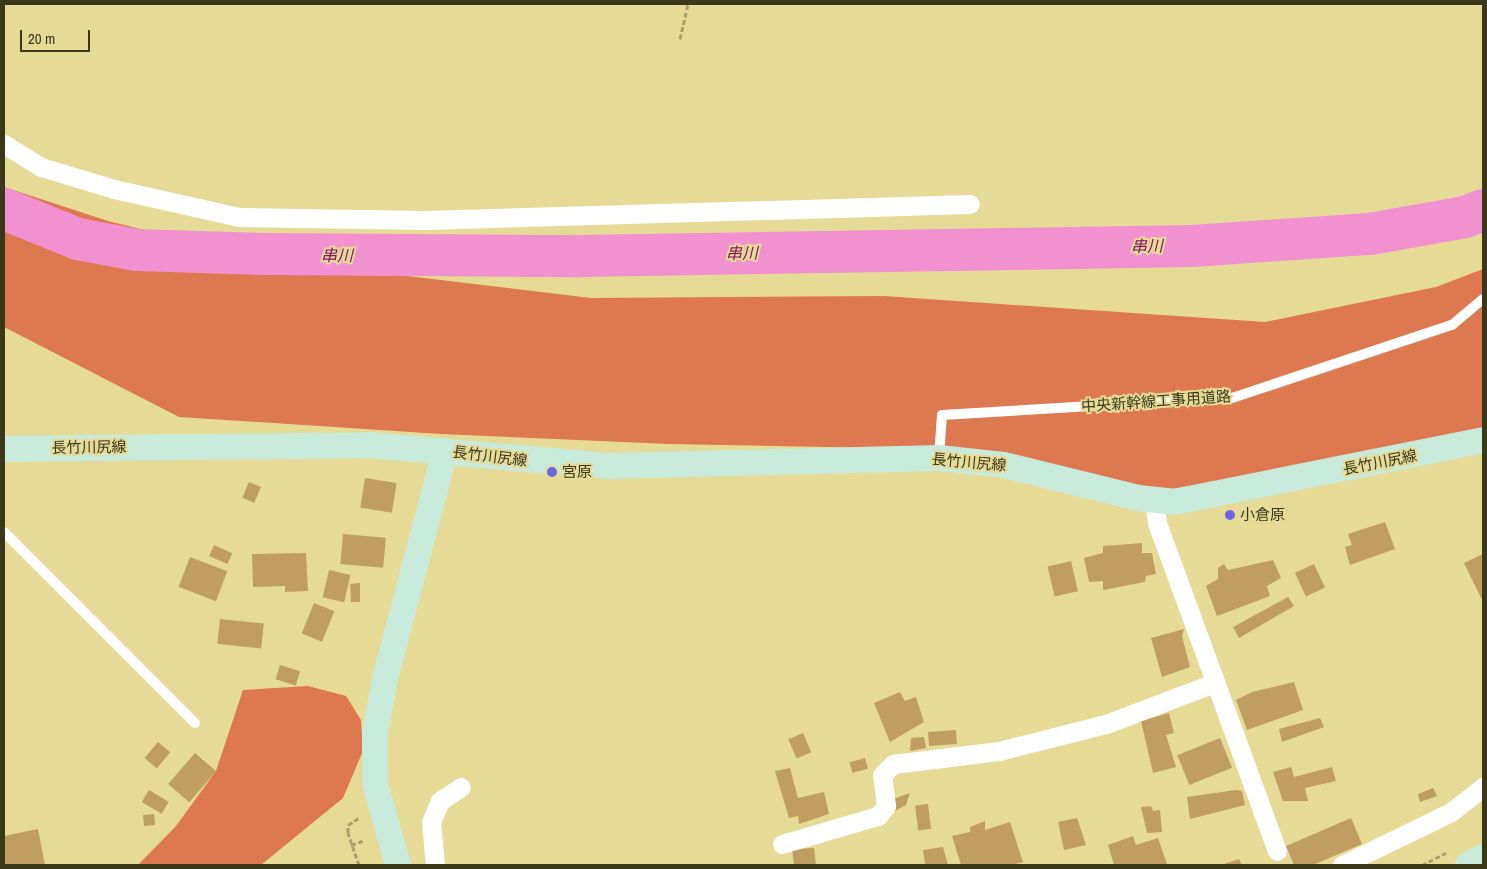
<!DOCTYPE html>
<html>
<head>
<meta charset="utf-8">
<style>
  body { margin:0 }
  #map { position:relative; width:1487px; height:869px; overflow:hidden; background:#e5db96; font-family:"Archivo Narrow","Noto Sans JP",sans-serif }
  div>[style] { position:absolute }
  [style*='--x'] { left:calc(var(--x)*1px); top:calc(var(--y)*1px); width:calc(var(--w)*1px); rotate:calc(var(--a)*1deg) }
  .forest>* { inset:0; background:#de7851 }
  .river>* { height:42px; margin:-21px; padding:0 21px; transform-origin:21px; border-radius:21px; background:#f191d0 }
  .building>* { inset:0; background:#c09e61; transform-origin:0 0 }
  .path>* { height:3px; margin-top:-1.5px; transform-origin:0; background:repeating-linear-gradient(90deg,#a9a16b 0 5px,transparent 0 7.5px) }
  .lane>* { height:10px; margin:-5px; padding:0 5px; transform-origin:5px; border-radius:5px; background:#fff }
  .street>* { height:19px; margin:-9.5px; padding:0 9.5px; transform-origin:9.5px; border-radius:9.5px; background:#fff }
  .secondary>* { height:26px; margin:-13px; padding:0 13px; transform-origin:13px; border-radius:13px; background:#c7eada }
  .dots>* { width:14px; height:14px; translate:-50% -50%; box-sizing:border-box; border:2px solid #e5db96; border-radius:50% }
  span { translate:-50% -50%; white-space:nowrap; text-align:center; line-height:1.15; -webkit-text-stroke:4px #e5db96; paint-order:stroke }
  .street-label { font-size:15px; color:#3b371b }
  .poi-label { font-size:15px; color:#3b371b }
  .left { translate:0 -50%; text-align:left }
  .water-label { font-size:16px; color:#831067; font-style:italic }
  .frame { position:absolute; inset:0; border:5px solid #3b371b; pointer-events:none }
  .scale { position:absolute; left:20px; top:30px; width:70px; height:22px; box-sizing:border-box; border:2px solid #3b371b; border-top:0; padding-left:6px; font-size:15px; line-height:18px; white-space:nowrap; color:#3b371b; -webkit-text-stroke:4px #e5db96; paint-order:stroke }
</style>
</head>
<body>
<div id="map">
  <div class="forest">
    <i style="clip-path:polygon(4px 187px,108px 221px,257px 258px,591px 298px,884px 296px,1265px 322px,1436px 287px,1483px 269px,1483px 429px,1333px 462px,1161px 491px,980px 450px,669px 444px,441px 434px,179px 417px,4px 327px)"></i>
    <i style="clip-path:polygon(308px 686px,346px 696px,361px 720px,363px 751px,343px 798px,261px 865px,139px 864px,176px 826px,216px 771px,243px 690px)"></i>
  </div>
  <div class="river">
    <i style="--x:4;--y:209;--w:80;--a:22.1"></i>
    <i style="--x:78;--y:239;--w:60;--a:10.6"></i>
    <i style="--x:137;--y:250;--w:128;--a:1.8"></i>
    <i style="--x:265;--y:254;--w:314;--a:0.4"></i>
    <i style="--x:579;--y:256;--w:613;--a:-0.93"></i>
    <i style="--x:1192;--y:246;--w:178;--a:-3.9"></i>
    <i style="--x:1370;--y:234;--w:97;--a:-10.1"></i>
    <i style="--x:1465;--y:217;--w:19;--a:-21"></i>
  </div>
  <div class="building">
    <i style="left:365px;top:478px;width:32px;height:30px;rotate:9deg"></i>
    <i style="left:249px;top:482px;width:13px;height:17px;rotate:23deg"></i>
    <i style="clip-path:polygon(1385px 522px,1395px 549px,1350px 565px,1345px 547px,1352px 545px,1348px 534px)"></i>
    <i style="left:343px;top:534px;width:43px;height:30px;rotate:5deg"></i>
    <i style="clip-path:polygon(1142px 543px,1142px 553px,1152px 553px,1156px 574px,1146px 576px,1145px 582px,1103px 590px,1103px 581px,1089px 582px,1084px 558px,1103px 553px,1103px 546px)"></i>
    <i style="left:214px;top:545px;width:20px;height:12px;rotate:24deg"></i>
    <i style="clip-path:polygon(306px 553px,308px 591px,285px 592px,285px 586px,253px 587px,252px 554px)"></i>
    <i style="clip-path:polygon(1483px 554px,1483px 597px,1481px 598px,1464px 563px)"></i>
    <i style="left:190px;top:557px;width:40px;height:32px;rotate:21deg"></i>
    <i style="clip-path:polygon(1273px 560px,1281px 578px,1267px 586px,1270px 596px,1217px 616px,1206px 586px,1218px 579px,1218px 568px,1224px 564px,1228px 570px)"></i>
    <i style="left:1071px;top:561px;width:31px;height:24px;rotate:77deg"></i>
    <i style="left:1314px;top:564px;width:26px;height:21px;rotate:65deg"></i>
    <i style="left:329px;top:570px;width:22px;height:28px;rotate:13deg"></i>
    <i style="clip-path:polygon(360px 583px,360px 602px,351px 602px,350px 584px)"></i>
    <i style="clip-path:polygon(1288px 597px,1294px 606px,1239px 638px,1233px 627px)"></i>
    <i style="left:314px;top:603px;width:22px;height:33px;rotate:22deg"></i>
    <i style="left:220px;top:619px;width:44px;height:25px;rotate:6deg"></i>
    <i style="clip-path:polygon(1184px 629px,1182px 636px,1190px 667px,1162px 677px,1151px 638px)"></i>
    <i style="left:280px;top:665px;width:21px;height:15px;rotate:17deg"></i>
    <i style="clip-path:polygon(1294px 682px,1303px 710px,1247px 730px,1236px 700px,1252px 692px)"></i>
    <i style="clip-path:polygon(900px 692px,905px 701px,916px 697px,924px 722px,890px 742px,874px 703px)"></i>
    <i style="clip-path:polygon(1169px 713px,1174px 733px,1166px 735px,1176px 767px,1153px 773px,1141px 721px)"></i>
    <i style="clip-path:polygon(1320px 718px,1324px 727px,1282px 742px,1279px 729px)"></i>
    <i style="left:956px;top:730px;width:14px;height:28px;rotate:86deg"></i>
    <i style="left:803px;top:733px;width:21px;height:16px;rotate:67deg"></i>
    <i style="clip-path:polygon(924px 737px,926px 748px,910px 751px,911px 738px)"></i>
    <i style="left:1220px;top:738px;width:32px;height:46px;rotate:68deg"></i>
    <i style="left:158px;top:742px;width:16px;height:21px;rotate:40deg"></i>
    <i style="left:195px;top:753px;width:28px;height:41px;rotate:41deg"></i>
    <i style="left:865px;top:758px;width:11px;height:16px;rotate:75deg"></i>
    <i style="clip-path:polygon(1291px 767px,1294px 777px,1332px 767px,1336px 781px,1305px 788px,1308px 801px,1283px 801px,1273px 772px)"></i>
    <i style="clip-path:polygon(790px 768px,798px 798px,824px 792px,829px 814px,799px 824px,798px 816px,789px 818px,775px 771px)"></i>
    <i style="clip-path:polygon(1433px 788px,1437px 796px,1420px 802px,1418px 794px)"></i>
    <i style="left:149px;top:790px;width:23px;height:14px;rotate:31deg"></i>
    <i style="clip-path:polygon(1236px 790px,1242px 791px,1245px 805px,1190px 819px,1187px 797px)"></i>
    <i style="clip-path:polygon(910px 793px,906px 805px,895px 811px,893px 799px)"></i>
    <i style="left:928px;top:804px;width:25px;height:13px;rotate:83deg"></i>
    <i style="clip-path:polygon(1151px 806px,1153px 811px,1160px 810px,1162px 832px,1147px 833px,1141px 807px)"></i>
    <i style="left:154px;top:814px;width:11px;height:11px;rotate:85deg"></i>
    <i style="clip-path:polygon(1077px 818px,1086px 845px,1064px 850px,1058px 822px)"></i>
    <i style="clip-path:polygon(1351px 818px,1362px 844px,1313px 865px,1294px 865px,1286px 846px)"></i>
    <i style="clip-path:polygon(985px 821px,985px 830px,1010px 822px,1023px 862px,1011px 865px,961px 865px,952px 836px,970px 832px,970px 827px)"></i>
    <i style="clip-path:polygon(38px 829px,45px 865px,4px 865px,4px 836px)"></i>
    <i style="clip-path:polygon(1133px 836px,1136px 845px,1158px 838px,1167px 864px,1114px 865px,1108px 845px)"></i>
    <i style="clip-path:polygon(943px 847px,948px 865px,925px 865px,923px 850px)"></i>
    <i style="clip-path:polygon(814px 848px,816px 865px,794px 865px,792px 849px)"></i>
    <i style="clip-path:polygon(1239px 859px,1242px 865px,1221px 865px)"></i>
  </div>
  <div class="path">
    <i style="--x:680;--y:39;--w:36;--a:-77"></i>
    <i style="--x:351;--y:845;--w:15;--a:-20"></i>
    <i style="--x:359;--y:865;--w:34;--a:-109"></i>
    <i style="--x:348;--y:833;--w:8;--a:-90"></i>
    <i style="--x:348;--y:825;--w:14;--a:-34"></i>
    <i style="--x:1422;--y:865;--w:27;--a:-27"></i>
  </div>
  <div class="lane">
    <i style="--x:939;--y:457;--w:42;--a:-85.9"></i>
    <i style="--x:942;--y:415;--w:290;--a:-3.4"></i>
    <i style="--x:1232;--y:398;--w:232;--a:-18.4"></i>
    <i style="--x:1452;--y:325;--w:40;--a:-40"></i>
    <i style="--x:4;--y:532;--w:270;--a:45"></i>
  </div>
  <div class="street">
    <i style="--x:4;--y:144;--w:44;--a:31.9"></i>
    <i style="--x:41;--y:167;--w:76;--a:16.8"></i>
    <i style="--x:114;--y:189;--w:128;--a:12.6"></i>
    <i style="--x:239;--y:217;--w:187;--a:0.9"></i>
    <i style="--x:426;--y:220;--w:544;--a:-1.68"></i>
    <i style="--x:1154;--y:501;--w:22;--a:82"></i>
    <i style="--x:1157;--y:523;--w:349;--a:69.9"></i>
    <i style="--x:782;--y:844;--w:100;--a:-16.3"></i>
    <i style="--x:878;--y:816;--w:13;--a:-51"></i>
    <i style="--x:886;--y:806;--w:31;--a:-97"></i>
    <i style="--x:882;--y:775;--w:16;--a:-45"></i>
    <i style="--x:893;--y:764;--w:107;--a:-7"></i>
    <i style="--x:999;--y:751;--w:110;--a:-14.2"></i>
    <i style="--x:1106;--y:724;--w:116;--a:-20.8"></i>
    <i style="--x:435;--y:865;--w:43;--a:-95.3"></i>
    <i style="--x:431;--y:822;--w:23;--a:-67"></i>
    <i style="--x:440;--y:801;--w:25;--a:-34"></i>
    <i style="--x:1342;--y:865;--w:121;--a:-25.9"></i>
    <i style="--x:1451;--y:812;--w:41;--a:-38"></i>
  </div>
  <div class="secondary">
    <i style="--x:4;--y:449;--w:365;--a:-0.6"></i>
    <i style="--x:369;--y:445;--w:243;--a:5"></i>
    <i style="--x:611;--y:466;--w:328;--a:-1.4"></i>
    <i style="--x:939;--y:458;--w:65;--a:6.1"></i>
    <i style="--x:1004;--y:465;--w:138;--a:13.8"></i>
    <i style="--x:1138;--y:498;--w:36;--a:6"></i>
    <i style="--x:1174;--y:502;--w:315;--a:-11.3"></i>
    <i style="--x:398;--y:865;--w:85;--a:-105.7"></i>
    <i style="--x:375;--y:783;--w:51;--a:-90"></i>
    <i style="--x:375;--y:732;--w:58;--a:-79.1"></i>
    <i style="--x:386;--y:675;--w:232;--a:-75.2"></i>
    <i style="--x:1468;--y:865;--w:17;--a:-28"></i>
  </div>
  <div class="dots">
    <i style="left:552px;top:472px;background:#6c66e0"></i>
    <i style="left:1230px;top:515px;background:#6c66e0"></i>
  </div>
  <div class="street-label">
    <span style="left:1156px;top:401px;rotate:-4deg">中央新幹線工事用道路</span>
    <span style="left:89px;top:447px;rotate:-1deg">長竹川尻線</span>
    <span style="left:490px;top:456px;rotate:7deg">長竹川尻線</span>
    <span style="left:969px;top:462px;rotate:5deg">長竹川尻線</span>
    <span style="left:1380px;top:462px;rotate:-11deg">長竹川尻線</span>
  </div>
  <div class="poi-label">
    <span class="left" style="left:562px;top:472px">宮原</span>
    <span class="left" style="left:1240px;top:515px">小倉原</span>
  </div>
  <div class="water-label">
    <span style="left:1147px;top:246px;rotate:-1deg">串川</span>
    <span style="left:742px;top:253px;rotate:-1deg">串川</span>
    <span style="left:337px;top:255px">串川</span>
  </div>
  <div class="frame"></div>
  <div class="scale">20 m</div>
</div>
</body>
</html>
